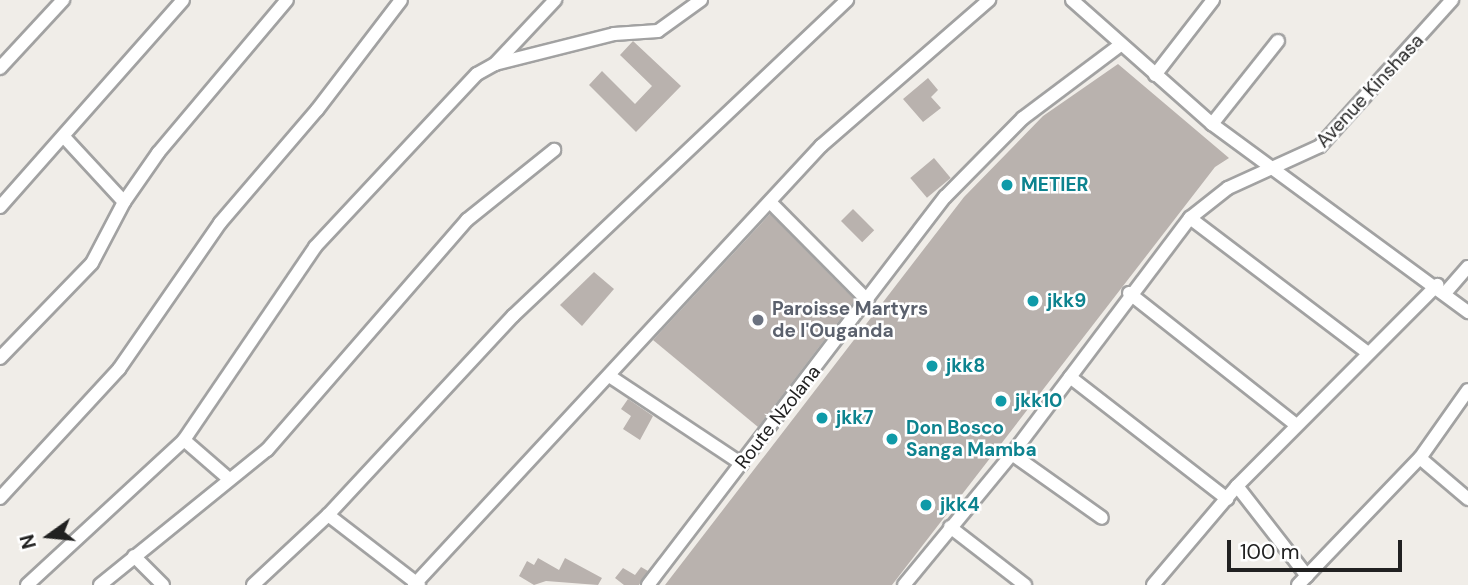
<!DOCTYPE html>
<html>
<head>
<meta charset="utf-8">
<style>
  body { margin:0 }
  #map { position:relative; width:1468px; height:585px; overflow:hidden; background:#f0ede8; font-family:"DM Sans",sans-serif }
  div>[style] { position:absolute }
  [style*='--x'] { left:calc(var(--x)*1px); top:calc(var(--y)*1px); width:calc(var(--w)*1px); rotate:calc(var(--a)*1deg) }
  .building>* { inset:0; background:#b9b2ae; transform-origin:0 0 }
  .roads { filter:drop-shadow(2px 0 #a2a2a2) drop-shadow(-2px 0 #a2a2a2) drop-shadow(0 2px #a2a2a2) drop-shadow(0 -2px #a2a2a2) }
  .minor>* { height:12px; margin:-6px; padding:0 6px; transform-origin:6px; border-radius:6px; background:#fff }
  .dots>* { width:19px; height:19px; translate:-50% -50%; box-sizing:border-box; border:4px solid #fff; border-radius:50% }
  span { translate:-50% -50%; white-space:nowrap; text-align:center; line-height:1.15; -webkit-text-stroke:5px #fff; paint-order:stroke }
  .street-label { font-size:19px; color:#212121 }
  .culture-label { font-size:19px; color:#0d838f; font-weight:700 }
  .left { translate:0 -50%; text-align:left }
  .worship-label { font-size:19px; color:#5b616d; font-weight:700 }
  .north { position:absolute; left:14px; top:501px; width:70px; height:70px; -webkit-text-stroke:5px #fff; paint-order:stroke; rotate:255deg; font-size:19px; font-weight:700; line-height:28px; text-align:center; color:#212121 }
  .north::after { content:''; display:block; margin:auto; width:24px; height:32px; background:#212121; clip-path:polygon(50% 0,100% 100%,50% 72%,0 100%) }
  .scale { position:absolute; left:1227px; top:540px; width:175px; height:32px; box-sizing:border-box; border:4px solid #212121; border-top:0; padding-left:9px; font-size:21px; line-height:24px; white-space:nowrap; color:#212121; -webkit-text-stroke:5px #fff; paint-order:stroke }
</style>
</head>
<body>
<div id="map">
  <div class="building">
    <i style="clip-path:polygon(633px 41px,681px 86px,636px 132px,589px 85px,602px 71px,635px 104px,652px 86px,620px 55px)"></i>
    <i style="clip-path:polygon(1118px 64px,1229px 158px,1215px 167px,892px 585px,665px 585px,964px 197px,1043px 116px)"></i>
    <i style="clip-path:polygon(928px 78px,938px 90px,931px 97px,941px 108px,923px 122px,903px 99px)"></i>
    <i style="left:934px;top:158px;width:26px;height:31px;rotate:50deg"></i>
    <i style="left:853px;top:209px;width:30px;height:17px;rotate:45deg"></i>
    <i style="clip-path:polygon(770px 214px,855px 300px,758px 427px,653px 340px)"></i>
    <i style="clip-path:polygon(594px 272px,614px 289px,582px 326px,560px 305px)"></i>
    <i style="clip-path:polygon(628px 399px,653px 416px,640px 440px,623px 429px,631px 416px,621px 409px)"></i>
    <i style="clip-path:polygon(538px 558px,559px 570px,565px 558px,602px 578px,598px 585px,546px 581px,534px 585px,519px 576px,527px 561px,534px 565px)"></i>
    <i style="clip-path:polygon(641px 567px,648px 571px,639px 585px,624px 585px,615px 578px,623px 568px,635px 575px)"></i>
  </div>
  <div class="roads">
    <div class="minor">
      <i style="--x:1072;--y:0;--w:187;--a:41.5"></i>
      <i style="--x:1212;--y:124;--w:318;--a:36.3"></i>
      <i style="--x:495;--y:64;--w:88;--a:-46.8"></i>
      <i style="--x:0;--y:68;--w:93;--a:-47.2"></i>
      <i style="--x:1155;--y:75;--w:95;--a:-52.3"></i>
      <i style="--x:1212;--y:124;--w:106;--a:-51.5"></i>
      <i style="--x:65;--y:138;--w:87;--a:47.3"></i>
      <i style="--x:770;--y:202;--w:139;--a:45.3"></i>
      <i style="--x:0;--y:207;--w:276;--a:-48.5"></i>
      <i style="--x:1190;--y:218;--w:223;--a:37.2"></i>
      <i style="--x:1446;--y:292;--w:33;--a:-49"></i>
      <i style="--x:1129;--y:293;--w:213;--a:38.3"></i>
      <i style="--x:0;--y:358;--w:132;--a:-45.9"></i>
      <i style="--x:92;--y:263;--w:69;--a:-62.3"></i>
      <i style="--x:124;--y:202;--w:60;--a:-55.2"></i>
      <i style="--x:158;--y:153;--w:200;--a:-49.9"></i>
      <i style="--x:611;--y:377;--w:157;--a:33.6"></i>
      <i style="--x:1070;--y:377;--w:199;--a:37.8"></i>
      <i style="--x:184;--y:440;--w:60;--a:40.9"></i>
      <i style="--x:1012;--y:454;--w:110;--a:35.4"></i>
      <i style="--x:1420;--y:458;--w:63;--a:40.5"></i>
      <i style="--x:1237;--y:486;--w:114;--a:52.1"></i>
      <i style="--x:0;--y:498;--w:176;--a:-47.3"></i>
      <i style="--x:119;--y:369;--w:178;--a:-55.3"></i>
      <i style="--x:220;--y:223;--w:149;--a:-49.4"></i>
      <i style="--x:317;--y:110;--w:138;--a:-52.6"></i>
      <i style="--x:328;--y:515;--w:115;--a:37.6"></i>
      <i style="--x:950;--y:527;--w:95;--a:37.7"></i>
      <i style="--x:134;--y:556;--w:41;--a:45"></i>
      <i style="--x:27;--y:585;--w:214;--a:-42.7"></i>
      <i style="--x:184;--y:440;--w:233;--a:-55.8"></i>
      <i style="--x:315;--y:247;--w:237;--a:-46.9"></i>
      <i style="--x:477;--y:74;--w:21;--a:-29"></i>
      <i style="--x:495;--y:64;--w:123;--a:-14.1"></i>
      <i style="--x:614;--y:34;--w:44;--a:-3.9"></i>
      <i style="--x:658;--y:31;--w:53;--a:-35.8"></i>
      <i style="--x:100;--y:585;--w:215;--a:-39"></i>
      <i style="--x:267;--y:450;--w:305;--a:-49"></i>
      <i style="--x:467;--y:220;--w:112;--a:-38.8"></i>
      <i style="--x:253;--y:585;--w:103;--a:-43"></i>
      <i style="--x:328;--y:515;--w:272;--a:-47.1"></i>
      <i style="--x:513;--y:316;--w:460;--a:-43.4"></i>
      <i style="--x:414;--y:585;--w:599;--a:-47.17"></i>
      <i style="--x:821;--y:146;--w:223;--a:-41"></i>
      <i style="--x:648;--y:585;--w:489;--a:-52.6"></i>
      <i style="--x:945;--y:197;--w:111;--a:-45.4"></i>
      <i style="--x:1023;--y:118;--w:120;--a:-36.9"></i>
      <i style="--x:904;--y:585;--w:170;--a:-50.5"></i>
      <i style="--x:1012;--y:454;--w:296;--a:-53"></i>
      <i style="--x:1190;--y:218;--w:48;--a:-38.3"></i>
      <i style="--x:1228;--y:188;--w:101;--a:-24.5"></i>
      <i style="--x:1320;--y:146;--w:197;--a:-47.9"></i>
      <i style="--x:1153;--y:585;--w:130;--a:-49.7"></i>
      <i style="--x:1237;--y:486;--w:284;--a:-45.1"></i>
      <i style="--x:1298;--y:585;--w:176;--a:-46.2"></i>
      <i style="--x:1420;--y:458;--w:83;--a:-54.8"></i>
    </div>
  </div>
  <div class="dots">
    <i style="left:1007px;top:185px;background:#0f9aa8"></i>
    <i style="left:1033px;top:301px;background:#0f9aa8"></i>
    <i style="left:758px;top:320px;background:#6b7280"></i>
    <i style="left:932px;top:366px;background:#0f9aa8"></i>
    <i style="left:1001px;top:401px;background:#0f9aa8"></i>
    <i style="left:822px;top:418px;background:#0f9aa8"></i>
    <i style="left:892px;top:439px;background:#0f9aa8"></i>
    <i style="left:926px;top:505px;background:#0f9aa8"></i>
  </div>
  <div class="street-label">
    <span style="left:1370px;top:91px;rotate:-47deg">Avenue Kinshasa</span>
    <span style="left:778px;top:417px;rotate:-52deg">Route Nzolana</span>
  </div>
  <div class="culture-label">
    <span class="left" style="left:1021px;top:185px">METIER</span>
    <span class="left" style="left:1047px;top:301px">jkk9</span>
    <span class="left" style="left:946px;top:366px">jkk8</span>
    <span class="left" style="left:1015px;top:401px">jkk10</span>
    <span class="left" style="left:836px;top:418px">jkk7</span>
    <span class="left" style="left:906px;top:439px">Don Bosco<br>Sanga Mamba</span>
    <span class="left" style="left:940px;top:505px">jkk4</span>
  </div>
  <div class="worship-label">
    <span class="left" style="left:772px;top:320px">Paroisse Martyrs<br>de l'Ouganda</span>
  </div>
  <div class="north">N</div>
  <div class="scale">100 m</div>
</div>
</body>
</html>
